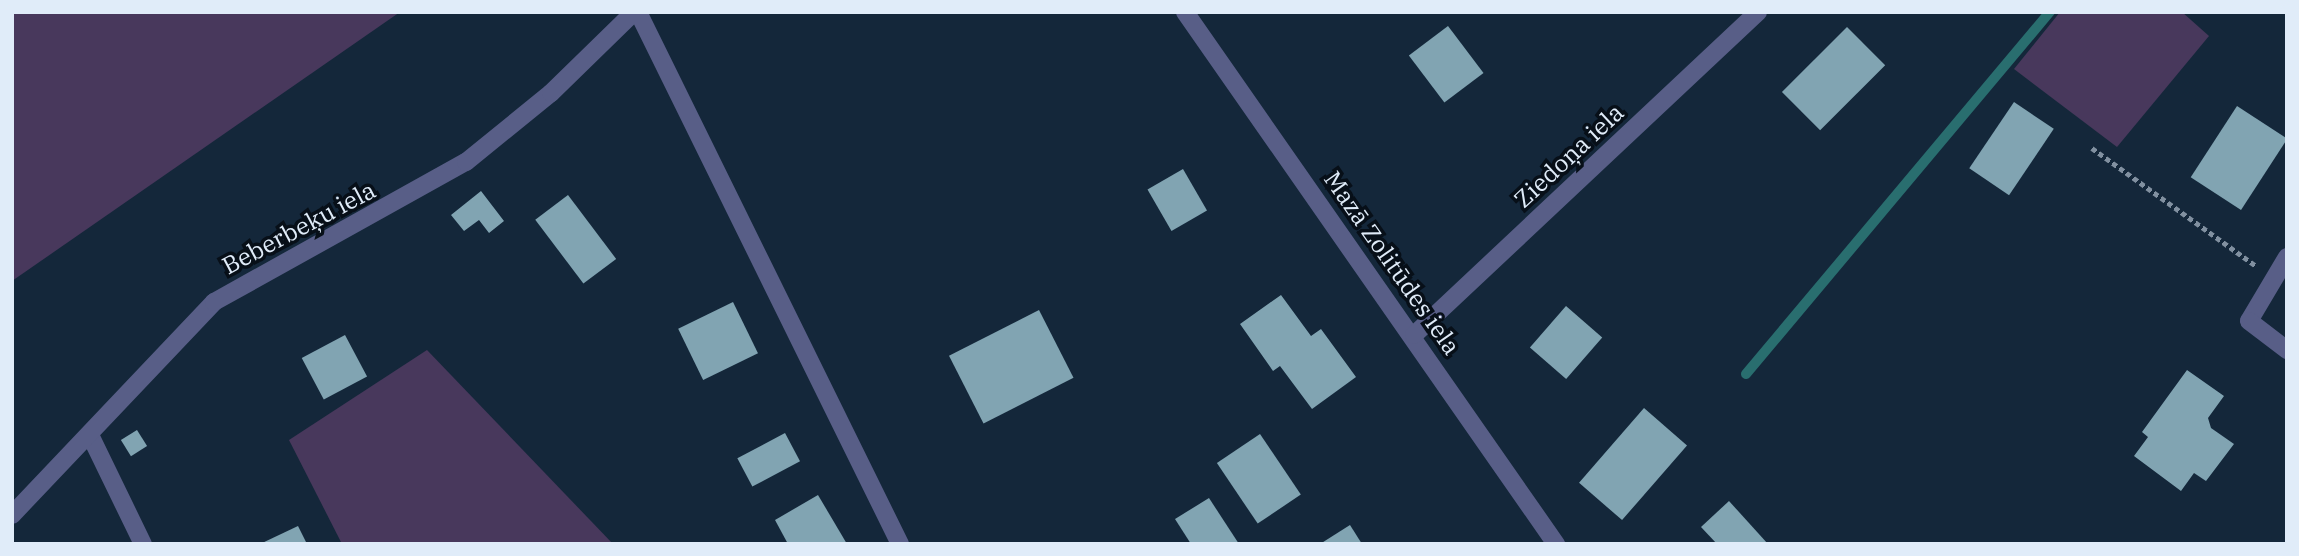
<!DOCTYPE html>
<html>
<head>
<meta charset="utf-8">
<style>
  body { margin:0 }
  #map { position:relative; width:2299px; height:556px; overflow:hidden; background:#14273a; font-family:"IBM Plex Serif",serif }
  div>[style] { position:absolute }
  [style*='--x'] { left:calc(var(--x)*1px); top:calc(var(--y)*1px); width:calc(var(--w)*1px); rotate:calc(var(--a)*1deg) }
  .green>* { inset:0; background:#48385c }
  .stream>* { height:10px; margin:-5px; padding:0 5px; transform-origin:5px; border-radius:5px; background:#296e6f }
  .building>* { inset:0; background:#81a4b2; transform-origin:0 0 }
  .path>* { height:4.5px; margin-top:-2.25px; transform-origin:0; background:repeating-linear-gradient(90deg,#8190a0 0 5px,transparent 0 8.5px) }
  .lane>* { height:18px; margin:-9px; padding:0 9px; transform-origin:9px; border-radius:9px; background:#585e87 }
  .street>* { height:18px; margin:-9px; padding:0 9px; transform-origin:9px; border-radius:9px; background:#585e87 }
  span { translate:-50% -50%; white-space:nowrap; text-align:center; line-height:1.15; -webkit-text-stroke:7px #070f18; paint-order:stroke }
  .street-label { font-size:24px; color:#e0ecf9 }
  .frame { position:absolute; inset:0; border:14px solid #e0ecf9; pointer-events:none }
</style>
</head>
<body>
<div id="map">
  <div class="green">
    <i style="clip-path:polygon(12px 12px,400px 12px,12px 281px)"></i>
    <i style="clip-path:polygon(2060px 12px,2182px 12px,2209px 36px,2117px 147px,2014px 69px)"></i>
    <i style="clip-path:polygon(427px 350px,613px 544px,342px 544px,289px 440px)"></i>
  </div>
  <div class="stream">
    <i style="--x:1746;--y:374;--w:473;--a:-50"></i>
  </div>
  <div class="building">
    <i style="left:1448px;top:26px;width:59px;height:49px;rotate:53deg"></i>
    <i style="left:1847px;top:27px;width:54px;height:92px;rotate:45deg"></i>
    <i style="left:2014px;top:102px;width:48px;height:80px;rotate:34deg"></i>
    <i style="left:2237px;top:106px;width:60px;height:85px;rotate:33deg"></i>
    <i style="left:1183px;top:169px;width:48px;height:41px;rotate:60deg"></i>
    <i style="clip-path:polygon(481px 191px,504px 221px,489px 233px,479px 220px,464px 231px,451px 215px)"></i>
    <i style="left:568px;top:195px;width:80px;height:41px;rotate:53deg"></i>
    <i style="clip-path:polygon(1281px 295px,1311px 336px,1321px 329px,1356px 377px,1312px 409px,1280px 366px,1273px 371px,1240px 324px)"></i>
    <i style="left:733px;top:302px;width:57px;height:61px;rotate:64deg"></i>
    <i style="left:1566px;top:306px;width:48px;height:55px;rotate:41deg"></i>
    <i style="left:1039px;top:310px;width:76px;height:101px;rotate:63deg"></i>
    <i style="left:345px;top:335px;width:47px;height:49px;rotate:62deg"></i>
    <i style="clip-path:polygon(2187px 370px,2224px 396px,2208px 418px,2211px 428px,2234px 444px,2206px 481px,2194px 473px,2181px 491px,2134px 456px,2148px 437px,2142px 432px)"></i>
    <i style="left:1644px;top:408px;width:57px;height:99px;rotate:41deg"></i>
    <i style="left:137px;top:430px;width:19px;height:19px;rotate:58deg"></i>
    <i style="left:785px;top:433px;width:32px;height:54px;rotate:62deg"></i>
    <i style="left:1260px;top:434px;width:73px;height:52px;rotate:56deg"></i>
    <i style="clip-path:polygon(818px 495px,847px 544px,788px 544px,775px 520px)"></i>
    <i style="clip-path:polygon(1209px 498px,1239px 544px,1191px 544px,1175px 519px)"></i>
    <i style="clip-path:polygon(1729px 501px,1768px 544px,1717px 544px,1701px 527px)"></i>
    <i style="clip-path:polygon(1350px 525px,1362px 544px,1320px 544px)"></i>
    <i style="clip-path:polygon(298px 526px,307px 544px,260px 544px)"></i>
  </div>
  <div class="path">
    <i style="--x:2092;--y:148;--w:201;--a:35.7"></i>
  </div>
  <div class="lane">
    <i style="--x:2287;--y:257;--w:74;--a:120.7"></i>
    <i style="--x:2249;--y:321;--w:48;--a:37.3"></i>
  </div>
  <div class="street">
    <i style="--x:638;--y:12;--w:593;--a:63.78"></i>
    <i style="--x:1185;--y:12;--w:649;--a:55.11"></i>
    <i style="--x:1414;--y:335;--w:472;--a:-43.2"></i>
    <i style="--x:90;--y:435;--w:121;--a:64.1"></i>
    <i style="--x:12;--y:515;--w:294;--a:-46.5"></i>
    <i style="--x:214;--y:302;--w:288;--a:-29.1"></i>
    <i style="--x:466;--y:162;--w:109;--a:-39.1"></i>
    <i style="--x:551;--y:93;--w:116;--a:-44.3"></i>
  </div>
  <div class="street-label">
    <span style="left:1569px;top:156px;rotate:-43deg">Ziedoņa iela</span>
    <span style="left:299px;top:228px;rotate:-28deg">Beberbeķu iela</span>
    <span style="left:1392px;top:263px;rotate:55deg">Mazā Zolitūdes iela</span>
  </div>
  <div class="frame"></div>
</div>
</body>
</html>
